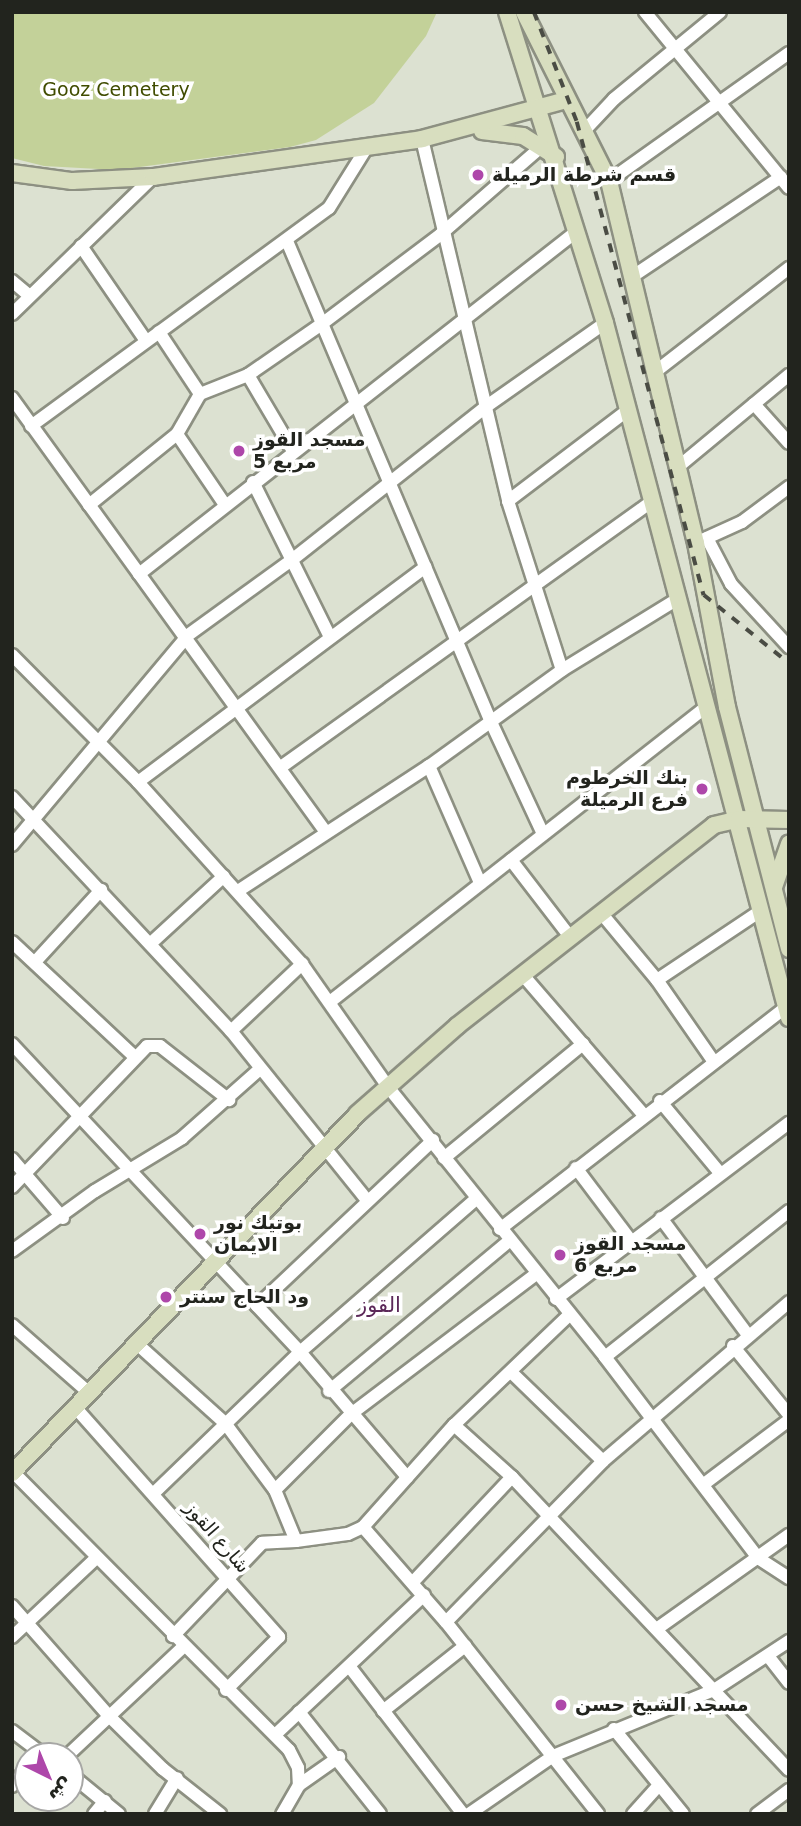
<!DOCTYPE html>
<html>
<head>
<meta charset="utf-8">
<style>
  body { margin:0 }
  #map { position:relative; width:801px; height:1826px; overflow:hidden; background:#dce1d1; font-family:"DejaVu Sans","Noto Sans Arabic",sans-serif }
  div>[style] { position:absolute }
  [style*='--x'] { left:calc(var(--x)*1px); top:calc(var(--y)*1px); width:calc(var(--w)*1px); rotate:calc(var(--a)*1deg) }
  .green>* { inset:0; background:#c3d199 }
  .roads { filter:drop-shadow(2px 0 #8d9082) drop-shadow(-2px 0 #8d9082) drop-shadow(0 2px #8d9082) drop-shadow(0 -2px #8d9082) }
  .street>* { height:12px; margin:-6px; padding:0 6px; transform-origin:6px; border-radius:6px; background:#fff }
  .secondary>* { height:16px; margin:-8px; padding:0 8px; transform-origin:8px; border-radius:8px; background:#d8debf }
  .rail>* { height:3.5px; margin-top:-1.75px; transform-origin:0; background:repeating-linear-gradient(90deg,#4a4c44 0 9px,transparent 0 18px) }
  .dots>* { width:19px; height:19px; translate:-50% -50%; box-sizing:border-box; border:4px solid #fff; border-radius:50% }
  span { translate:-50% -50%; white-space:nowrap; text-align:center; line-height:1.15; -webkit-text-stroke:7px #fff; paint-order:stroke }
  .park-label { font-size:19px; color:#404c00 }
  .poi-label { font-size:19px; color:#22241e; font-weight:700 }
  .left { translate:0 -50%; text-align:left }
  .right { translate:-100% -50%; text-align:right }
  .street-label { font-size:19px; color:#22241e }
  .neighbourhood-label { font-size:21px; color:#5c2959 }
  .frame { position:absolute; inset:0; border:14px solid #22241e; pointer-events:none }
  .north { position:absolute; left:14px; top:1742px; width:70px; height:70px; box-sizing:border-box; background:#fff; border:2px solid #a7a7a5; border-radius:50%; rotate:137deg; font-size:19px; font-weight:700; line-height:28px; text-align:center; color:#22241e }
  .north::after { content:''; display:block; margin:auto; width:24px; height:32px; background:#ae47aa; clip-path:polygon(50% 0,100% 100%,50% 72%,0 100%) }
</style>
</head>
<body>
<div id="map">
  <div class="green">
    <i style="clip-path:polygon(12px 12px,437px 12px,426px 36px,374px 103px,316px 140px,290px 147px,117px 170px,44px 166px,12px 158px)"></i>
  </div>
  <div class="roads">
    <div class="street">
      <i style="--x:645;--y:12;--w:227;--a:50.7"></i>
      <i style="--x:585;--y:130;--w:42;--a:-46.9"></i>
      <i style="--x:614;--y:99;--w:137;--a:-39.4"></i>
      <i style="--x:422;--y:139;--w:372;--a:76.6"></i>
      <i style="--x:508;--y:501;--w:177;--a:72.3"></i>
      <i style="--x:609;--y:181;--w:221;--a:-35.4"></i>
      <i style="--x:287;--y:241;--w:522;--a:67.02"></i>
      <i style="--x:491;--y:722;--w:123;--a:65.1"></i>
      <i style="--x:81;--y:246;--w:115;--a:55.6"></i>
      <i style="--x:633;--y:276;--w:178;--a:-33.8"></i>
      <i style="--x:12;--y:281;--w:23;--a:40"></i>
      <i style="--x:12;--y:314;--w:197;--a:-44.2"></i>
      <i style="--x:159;--y:332;--w:74;--a:56.5"></i>
      <i style="--x:655;--y:372;--w:170;--a:-37.8"></i>
      <i style="--x:248;--y:375;--w:88;--a:59.4"></i>
      <i style="--x:12;--y:398;--w:534;--a:54.14"></i>
      <i style="--x:754;--y:404;--w:52;--a:48.1"></i>
      <i style="--x:31;--y:426;--w:369;--a:-36.2"></i>
      <i style="--x:329;--y:208;--w:72;--a:-58.1"></i>
      <i style="--x:177;--y:434;--w:86;--a:55.9"></i>
      <i style="--x:678;--y:467;--w:144;--a:-39.7"></i>
      <i style="--x:253;--y:482;--w:171;--a:63.6"></i>
      <i style="--x:508;--y:501;--w:151;--a:-37.2"></i>
      <i style="--x:89;--y:505;--w:113;--a:-38.9"></i>
      <i style="--x:177;--y:434;--w:46;--a:-60.1"></i>
      <i style="--x:200;--y:394;--w:52;--a:-21.6"></i>
      <i style="--x:248;--y:375;--w:91;--a:-34.7"></i>
      <i style="--x:323;--y:323;--w:148;--a:-37"></i>
      <i style="--x:441;--y:234;--w:133;--a:-41"></i>
      <i style="--x:707;--y:538;--w:52;--a:62.4"></i>
      <i style="--x:731;--y:584;--w:86;--a:47.4"></i>
      <i style="--x:700;--y:541;--w:46;--a:-24.3"></i>
      <i style="--x:742;--y:522;--w:59;--a:-36.7"></i>
      <i style="--x:139;--y:574;--w:556;--a:-38.06"></i>
      <i style="--x:12;--y:655;--w:179;--a:45.2"></i>
      <i style="--x:138;--y:782;--w:245;--a:48"></i>
      <i style="--x:302;--y:964;--w:150;--a:55"></i>
      <i style="--x:388;--y:1087;--w:346;--a:51.2"></i>
      <i style="--x:605;--y:1357;--w:253;--a:52.7"></i>
      <i style="--x:758;--y:1558;--w:37;--a:33"></i>
      <i style="--x:429;--y:766;--w:128;--a:66.4"></i>
      <i style="--x:281;--y:767;--w:457;--a:-35.6"></i>
      <i style="--x:138;--y:782;--w:359;--a:-36.8"></i>
      <i style="--x:12;--y:797;--w:320;--a:46.9"></i>
      <i style="--x:231;--y:1031;--w:216;--a:51.2"></i>
      <i style="--x:12;--y:845;--w:274;--a:-50"></i>
      <i style="--x:188;--y:635;--w:130;--a:-35.9"></i>
      <i style="--x:293;--y:559;--w:243;--a:-38.3"></i>
      <i style="--x:484;--y:408;--w:148;--a:-35.1"></i>
      <i style="--x:511;--y:860;--w:97;--a:52.5"></i>
      <i style="--x:238;--y:891;--w:228;--a:-33.2"></i>
      <i style="--x:429;--y:766;--w:164;--a:-35.8"></i>
      <i style="--x:562;--y:670;--w:137;--a:-31.6"></i>
      <i style="--x:602;--y:914;--w:86;--a:50.2"></i>
      <i style="--x:657;--y:980;--w:96;--a:55.2"></i>
      <i style="--x:12;--y:942;--w:167;--a:43.1"></i>
      <i style="--x:150;--y:944;--w:100;--a:-42.6"></i>
      <i style="--x:35;--y:962;--w:98;--a:-47.5"></i>
      <i style="--x:522;--y:974;--w:185;--a:49.2"></i>
      <i style="--x:657;--y:980;--w:126;--a:-33.7"></i>
      <i style="--x:331;--y:1001;--w:478;--a:-38.1"></i>
      <i style="--x:231;--y:1031;--w:98;--a:-43.3"></i>
      <i style="--x:12;--y:1044;--w:422;--a:46.9"></i>
      <i style="--x:300;--y:1352;--w:165;--a:49.4"></i>
      <i style="--x:660;--y:1101;--w:94;--a:50.2"></i>
      <i style="--x:444;--y:1158;--w:180;--a:-39.4"></i>
      <i style="--x:12;--y:1159;--w:78;--a:49.2"></i>
      <i style="--x:576;--y:1168;--w:91;--a:53"></i>
      <i style="--x:12;--y:1187;--w:195;--a:-46.2"></i>
      <i style="--x:147;--y:1046;--w:13;--a:0"></i>
      <i style="--x:160;--y:1046;--w:88;--a:38"></i>
      <i style="--x:661;--y:1218;--w:146;--a:53.4"></i>
      <i style="--x:500;--y:1229;--w:362;--a:-37.8"></i>
      <i style="--x:12;--y:1251;--w:102;--a:-35.9"></i>
      <i style="--x:95;--y:1191;--w:102;--a:-31.3"></i>
      <i style="--x:182;--y:1138;--w:104;--a:-41.5"></i>
      <i style="--x:556;--y:1299;--w:292;--a:-37.1"></i>
      <i style="--x:257;--y:1306;--w:242;--a:-43.3"></i>
      <i style="--x:12;--y:1325;--w:103;--a:41.4"></i>
      <i style="--x:135;--y:1342;--w:121;--a:42"></i>
      <i style="--x:225;--y:1423;--w:84;--a:53.3"></i>
      <i style="--x:275;--y:1490;--w:55;--a:67.6"></i>
      <i style="--x:296;--y:1541;--w:34;--a:177"></i>
      <i style="--x:262;--y:1543;--w:129;--a:133.7"></i>
      <i style="--x:733;--y:1346;--w:89;--a:50.9"></i>
      <i style="--x:605;--y:1357;--w:235;--a:-38.4"></i>
      <i style="--x:511;--y:1372;--w:128;--a:44.1"></i>
      <i style="--x:329;--y:1391;--w:234;--a:-39.8"></i>
      <i style="--x:74;--y:1406;--w:309;--a:48.4"></i>
      <i style="--x:279;--y:1637;--w:75;--a:135"></i>
      <i style="--x:454;--y:1425;--w:78;--a:41.9"></i>
      <i style="--x:512;--y:1477;--w:403;--a:46.6"></i>
      <i style="--x:12;--y:1471;--w:393;--a:45.2"></i>
      <i style="--x:289;--y:1750;--w:20;--a:63"></i>
      <i style="--x:298;--y:1768;--w:17;--a:87"></i>
      <i style="--x:299;--y:1785;--w:34;--a:120"></i>
      <i style="--x:704;--y:1484;--w:106;--a:-37"></i>
      <i style="--x:275;--y:1490;--w:107;--a:-45"></i>
      <i style="--x:351;--y:1414;--w:231;--a:-37.1"></i>
      <i style="--x:154;--y:1493;--w:203;--a:-44"></i>
      <i style="--x:300;--y:1352;--w:233;--a:-41"></i>
      <i style="--x:363;--y:1527;--w:126;--a:48.9"></i>
      <i style="--x:446;--y:1622;--w:245;--a:51.6"></i>
      <i style="--x:296;--y:1541;--w:52;--a:-7.7"></i>
      <i style="--x:348;--y:1534;--w:17;--a:-25"></i>
      <i style="--x:363;--y:1527;--w:137;--a:-48.3"></i>
      <i style="--x:454;--y:1425;--w:158;--a:-43.7"></i>
      <i style="--x:413;--y:1582;--w:144;--a:-46.7"></i>
      <i style="--x:12;--y:1606;--w:148;--a:48.6"></i>
      <i style="--x:110;--y:1717;--w:74;--a:44.5"></i>
      <i style="--x:163;--y:1769;--w:73;--a:38.3"></i>
      <i style="--x:446;--y:1622;--w:225;--a:-45.7"></i>
      <i style="--x:603;--y:1461;--w:245;--a:-40.5"></i>
      <i style="--x:658;--y:1628;--w:161;--a:-35.4"></i>
      <i style="--x:12;--y:1637;--w:115;--a:-43.2"></i>
      <i style="--x:768;--y:1656;--w:34;--a:52"></i>
      <i style="--x:349;--y:1666;--w:187;--a:52.4"></i>
      <i style="--x:383;--y:1711;--w:105;--a:-38.4"></i>
      <i style="--x:299;--y:1712;--w:130;--a:51.5"></i>
      <i style="--x:614;--y:1729;--w:109;--a:50.9"></i>
      <i style="--x:12;--y:1731;--w:41;--a:37.1"></i>
      <i style="--x:276;--y:1734;--w:203;--a:-43.2"></i>
      <i style="--x:67;--y:1756;--w:159;--a:-43.2"></i>
      <i style="--x:70;--y:1774;--w:63;--a:39.2"></i>
      <i style="--x:299;--y:1785;--w:49;--a:-35"></i>
      <i style="--x:12;--y:1786;--w:25;--a:-50"></i>
      <i style="--x:94;--y:1814;--w:17;--a:-50"></i>
      <i style="--x:155;--y:1814;--w:42;--a:-58.6"></i>
      <i style="--x:469;--y:1814;--w:102;--a:-34.6"></i>
      <i style="--x:553;--y:1756;--w:174;--a:-22.3"></i>
      <i style="--x:714;--y:1690;--w:90;--a:-33.2"></i>
      <i style="--x:633;--y:1814;--w:39;--a:-48"></i>
      <i style="--x:757;--y:1814;--w:40;--a:-37"></i>
    </div>
    <div class="secondary">
      <i style="--x:507;--y:12;--w:326;--a:72.5"></i>
      <i style="--x:605;--y:323;--w:719;--a:75.17"></i>
      <i style="--x:524;--y:12;--w:189;--a:63.3"></i>
      <i style="--x:609;--y:181;--w:372;--a:76.5"></i>
      <i style="--x:696;--y:543;--w:167;--a:79.3"></i>
      <i style="--x:727;--y:707;--w:250;--a:75.6"></i>
      <i style="--x:482;--y:131;--w:41;--a:7"></i>
      <i style="--x:523;--y:136;--w:39;--a:32"></i>
      <i style="--x:12;--y:173;--w:61;--a:7.6"></i>
      <i style="--x:72;--y:181;--w:81;--a:-2.8"></i>
      <i style="--x:153;--y:177;--w:272;--a:-8"></i>
      <i style="--x:422;--y:139;--w:150;--a:-15.1"></i>
      <i style="--x:774;--y:887;--w:46;--a:-70.8"></i>
      <i style="--x:12;--y:1473;--w:498;--a:-46.1"></i>
      <i style="--x:357;--y:1114;--w:133;--a:-41.3"></i>
      <i style="--x:457;--y:1026;--w:326;--a:-38"></i>
      <i style="--x:714;--y:825;--w:26;--a:-13"></i>
      <i style="--x:739;--y:819;--w:50;--a:1.1"></i>
    </div>
  </div>
  <div class="rail">
    <i style="--x:534;--y:12;--w:118;--a:68.6"></i>
    <i style="--x:577;--y:122;--w:490;--a:75"></i>
    <i style="--x:704;--y:595;--w:109;--a:38.7"></i>
  </div>
  <div class="dots">
    <i style="left:478px;top:175px;background:#ae47aa"></i>
    <i style="left:239px;top:451px;background:#ae47aa"></i>
    <i style="left:702px;top:789px;background:#ae47aa"></i>
    <i style="left:200px;top:1234px;background:#ae47aa"></i>
    <i style="left:560px;top:1255px;background:#ae47aa"></i>
    <i style="left:166px;top:1297px;background:#ae47aa"></i>
    <i style="left:561px;top:1705px;background:#ae47aa"></i>
  </div>
  <div class="park-label">
    <span style="left:116px;top:90px">Gooz Cemetery</span>
  </div>
  <div class="poi-label">
    <span class="left" style="left:492px;top:175px">قسم شرطة الرميلة</span>
    <span class="left" style="left:253px;top:451px">مسجد القوز<br>مربع 5</span>
    <span class="right" style="left:688px;top:789px">بنك الخرطوم<br>فرع الرميلة</span>
    <span class="left" style="left:214px;top:1234px">بوتيك نور<br>الايمان</span>
    <span class="left" style="left:574px;top:1255px">مسجد القوز<br>مربع 6</span>
    <span class="left" style="left:180px;top:1297px">ود الحاج سنتر</span>
    <span class="left" style="left:575px;top:1705px">مسجد الشيخ حسن</span>
  </div>
  <div class="street-label">
    <span style="left:217px;top:1537px;rotate:49deg">شارع القوز</span>
  </div>
  <div class="neighbourhood-label">
    <span style="left:379px;top:1305px">القوز</span>
  </div>
  <div class="frame"></div>
  <div class="north">ش</div>
</div>
</body>
</html>
